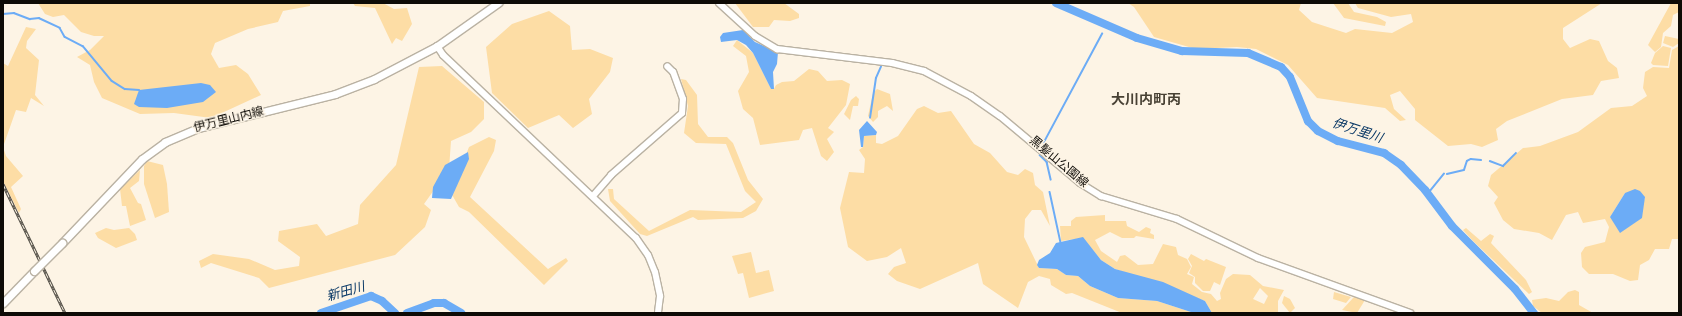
<!DOCTYPE html>
<html>
<head>
<meta charset="utf-8">
<style>
  body { margin:0 }
  #map { position:relative; width:1682px; height:316px; overflow:hidden; background:#fdf4e5; font-family:Overpass,"Noto Sans JP",sans-serif }
  div>[style] { position:absolute }
  [style*='--x'] { left:calc(var(--x)*1px); top:calc(var(--y)*1px); width:calc(var(--w)*1px); rotate:calc(var(--a)*1deg) }
  .green>* { inset:0; background:#fddda5 }
  .water>* { inset:0; background:#6cacf6 }
  .stream>* { height:1.5px; margin:-0.75px; padding:0 0.75px; transform-origin:0.75px; border-radius:0.75px; background:#6cacf6 }
  .river>* { height:8px; margin:-4px; padding:0 4px; transform-origin:4px; border-radius:4px; background:#6cacf6 }
  .roads { filter:drop-shadow(1px 0 #bab2a3) drop-shadow(-1px 0 #bab2a3) drop-shadow(0 1px #bab2a3) drop-shadow(0 -1px #bab2a3) }
  .secondary>* { height:6px; margin:-3px; padding:0 3px; transform-origin:3px; border-radius:3px; background:#fff }
  .primary>* { height:7px; margin:-3.5px; padding:0 3.5px; transform-origin:3.5px; border-radius:3.5px; background:#fff }
  .rail>* { height:3px; margin-top:-1.5px; transform-origin:0; background:repeating-linear-gradient(90deg,#fdf4e5 0 4.5px,#504c44 0 9px); box-sizing:border-box; border-block:1px solid #504c44 }
  .bridges { filter:drop-shadow(1px 0 #bab2a3) drop-shadow(-1px 0 #bab2a3) drop-shadow(0 1px #bab2a3) drop-shadow(0 -1px #bab2a3) }
  .primary-bridge>* { height:7px; margin:-3.5px; padding:0 3.5px; transform-origin:3.5px; border-radius:3.5px; background:#fff }
  span { translate:-50% -50%; white-space:nowrap; text-align:center; line-height:1.15; -webkit-text-stroke:3px #fdf4e5; paint-order:stroke }
  .street-label { font-size:12px; color:#0e0b06 }
  .water-label { font-size:13px; color:#083765; font-style:italic }
  .quarter-label { font-size:14px; color:#484134; font-weight:700 }
  .frame { position:absolute; inset:0; border:4px solid #0e0b06; pointer-events:none }
</style>
</head>
<body>
<div id="map">
  <div class="green">
    <i style="clip-path:polygon(38px 3px,310px 3px,310px 6px,283px 11px,278px 22px,248px 29px,215px 43px,211px 54px,219px 68px,236px 65px,248px 74px,261px 95px,211px 118px,174px 113px,140px 114px,102px 98px,94px 82px,90px 65px,77px 57px,90px 50px,104px 36px,94px 36px,81px 32px,64px 15px,53px 17px,45px 14px)"></i>
    <i style="clip-path:polygon(353px 3px,383px 3px,394px 9px,407px 8px,412px 24px,402px 41px,396px 38px,392px 44px,375px 8px,355px 6px)"></i>
    <i style="clip-path:polygon(735px 3px,784px 3px,799px 14px,799px 18px,790px 21px,774px 20px,769px 27px,753px 27px)"></i>
    <i style="clip-path:polygon(1128px 3px,1301px 3px,1299px 10px,1312px 22px,1346px 33px,1355px 29px,1392px 33px,1413px 22px,1411px 14px,1391px 17px,1358px 8px,1355px 3px,1602px 3px,1563px 28px,1563px 39px,1570px 48px,1590px 39px,1599px 41px,1608px 61px,1617px 68px,1619px 78px,1601px 81px,1593px 95px,1562px 99px,1507px 121px,1496px 129px,1498px 140px,1482px 147px,1471px 144px,1448px 146px,1415px 120px,1415px 109px,1400px 91px,1390px 95px,1394px 109px,1406px 120px,1400px 121px,1385px 108px,1317px 98px,1288px 65px,1256px 49px,1237px 47px,1196px 49px,1154px 37px,1134px 7px)"></i>
    <i style="clip-path:polygon(1333px 3px,1348px 3px,1354px 12px,1377px 17px,1386px 22px,1385px 26px,1344px 18px)"></i>
    <i style="clip-path:polygon(1671px 3px,1679px 3px,1679px 12px,1673px 15px,1671px 26px,1663px 33px,1661px 47px,1655px 52px,1648px 45px)"></i>
    <i style="clip-path:polygon(549px 11px,570px 26px,572px 50px,590px 49px,613px 58px,610px 72px,589px 99px,592px 114px,573px 128px,559px 115px,528px 128px,492px 93px,486px 47px,512px 24px)"></i>
    <i style="clip-path:polygon(26px 27px,36px 29px,27px 41px,26px 48px,39px 60px,35px 95px,44px 106px,31px 98px,26px 112px,16px 110px,3px 147px,6px 156px,23px 176px,11px 187px,21px 209px,19px 213px,3px 181px,3px 63px,8px 66px)"></i>
    <i style="clip-path:polygon(1665px 36px,1679px 39px,1679px 43px,1673px 47px,1663px 43px)"></i>
    <i style="clip-path:polygon(737px 40px,753px 53px,771px 89px,774px 89px,776px 85px,782px 82px,794px 81px,809px 69px,818px 71px,827px 81px,842px 80px,850px 84px,846px 105px,828px 128px,834px 132px,827px 139px,834px 152px,827px 161px,821px 156px,812px 128px,803px 130px,799px 140px,760px 145px,753px 118px,743px 109px,738px 91px,749px 72px,746px 56px,733px 46px)"></i>
    <i style="clip-path:polygon(1663px 46px,1671px 48px,1668px 66px,1653px 65px,1651px 63px,1655px 53px)"></i>
    <i style="clip-path:polygon(evenodd,1679px 46px,1679px 239px,1672px 239px,1669px 249px,1655px 249px,1649px 260px,1640px 265px,1638px 280px,1630px 281px,1613px 274px,1589px 274px,1582px 267px,1581px 253px,1585px 247px,1605px 242px,1609px 227px,1605px 219px,1583px 223px,1578px 212px,1566px 215px,1552px 240px,1539px 233px,1514px 229px,1503px 220px,1494px 203px,1498px 197px,1488px 186px,1491px 175px,1523px 148px,1540px 146px,1578px 132px,1611px 108px,1632px 106px,1647px 96px,1643px 88px,1645px 72px,1653px 67px,1669px 68px,1672px 50px,1679px 46px,1625px 193px,1645px 197px,1641px 212px,1610px 217px,1625px 193px)"></i>
    <i style="clip-path:polygon(442px 66px,484px 102px,484px 119px,471px 132px,451px 141px,449px 169px,424px 204px,431px 210px,425px 227px,395px 255px,269px 288px,259px 278px,211px 263px,201px 268px,199px 261px,213px 254px,249px 259px,275px 270px,299px 266px,300px 257px,278px 241px,279px 231px,317px 224px,326px 236px,358px 224px,360px 205px,396px 165px,419px 67px)"></i>
    <i style="clip-path:polygon(681px 79px,686px 80px,697px 95px,698px 124px,708px 137px,727px 137px,733px 143px,748px 180px,763px 199px,756px 211px,743px 218px,698px 220px,693px 217px,647px 236px,640px 234px,610px 201px,608px 189px,613px 189px,614px 199px,649px 231px,690px 210px,741px 212px,756px 202px,745px 191px,726px 144px,696px 143px,684px 133px,688px 106px)"></i>
    <i style="clip-path:polygon(877px 89px,890px 94px,893px 111px,887px 106px,878px 111px,878px 117px,873px 122px,868px 116px,873px 93px)"></i>
    <i style="clip-path:polygon(856px 96px,859px 99px,858px 106px,853px 106px,850px 120px,844px 114px,851px 100px)"></i>
    <i style="clip-path:polygon(924px 106px,938px 113px,951px 111px,974px 144px,990px 153px,1007px 172px,1018px 175px,1025px 169px,1033px 173px,1035px 185px,1043px 192px,1050px 226px,1041px 210px,1032px 210px,1025px 219px,1024px 237px,1039px 268px,1057px 269px,1066px 275px,1078px 276px,1090px 286px,1118px 298px,1157px 301px,1194px 313px,1122px 313px,1072px 293px,1066px 294px,1051px 285px,1050px 279px,1039px 276px,1028px 282px,1018px 308px,983px 284px,978px 263px,920px 289px,897px 281px,888px 274px,894px 267px,906px 263px,901px 248px,887px 257px,867px 261px,848px 247px,840px 208px,849px 172px,864px 173px,865px 159px,859px 150px,863px 147px,864px 136px,876px 135px,876px 143px,882px 144px,898px 136px,917px 109px)"></i>
    <i style="clip-path:polygon(489px 137px,496px 140px,494px 151px,470px 197px,548px 269px,566px 258px,568px 261px,544px 285px,469px 212px,459px 207px,451px 193px,469px 147px)"></i>
    <i style="clip-path:polygon(147px 161px,163px 165px,167px 184px,169px 212px,155px 218px,144px 184px,144px 166px)"></i>
    <i style="clip-path:polygon(140px 170px,139px 181px,130px 188px,138px 203px,141px 204px,146px 220px,130px 226px,126px 206px,122px 206px,120px 189px)"></i>
    <i style="clip-path:polygon(evenodd,1105px 215px,1105px 221px,1126px 221px,1127px 226px,1139px 232px,1146px 227px,1151px 229px,1150px 233px,1154px 235px,1154px 239px,1136px 236px,1134px 238px,1122px 238px,1110px 232px,1095px 240px,1101px 251px,1117px 262px,1120px 256px,1125px 255px,1138px 265px,1153px 264px,1163px 244px,1176px 247px,1178px 255px,1187px 259px,1191px 267px,1187px 274px,1194px 277px,1192px 284px,1202px 292px,1211px 294px,1217px 301px,1221px 299px,1220px 293px,1226px 279px,1233px 274px,1250px 275px,1263px 286px,1284px 290px,1278px 301px,1278px 313px,1212px 313px,1205px 301px,1115px 269px,1101px 260px,1083px 238px,1061px 241px,1060px 226px,1071px 226px,1071px 221px,1076px 217px,1105px 215px,1260px 288px,1268px 296px,1264px 304px,1253px 299px,1260px 288px)"></i>
    <i style="clip-path:polygon(106px 228px,114px 230px,129px 228px,135px 234px,137px 240px,116px 248px,98px 238px,95px 233px)"></i>
    <i style="clip-path:polygon(1466px 228px,1481px 241px,1490px 234px,1494px 236px,1491px 243px,1526px 280px,1532px 292px,1529px 294px,1473px 241px,1463px 230px)"></i>
    <i style="clip-path:polygon(751px 252px,756px 273px,769px 270px,774px 291px,749px 298px,743px 273px,738px 274px,732px 256px)"></i>
    <i style="clip-path:polygon(1191px 254px,1204px 261px,1206px 259px,1226px 267px,1220px 285px,1214px 282px,1210px 291px,1203px 291px,1195px 283px,1195px 277px,1189px 273px,1192px 266px,1188px 259px)"></i>
    <i style="clip-path:polygon(1575px 290px,1579px 292px,1579px 305px,1593px 313px,1542px 313px,1533px 306px,1532px 300px,1546px 298px,1559px 301px,1568px 292px)"></i>
    <i style="clip-path:polygon(1334px 292px,1351px 297px,1346px 303px,1333px 299px)"></i>
    <i style="clip-path:polygon(1284px 296px,1290px 299px,1295px 308px,1290px 313px,1282px 303px)"></i>
    <i style="clip-path:polygon(1354px 297px,1365px 300px,1357px 313px,1342px 310px)"></i>
  </div>
  <div class="water">
    <i style="clip-path:polygon(743px 30px,755px 42px,778px 52px,777px 64px,773px 72px,774px 89px,771px 89px,753px 53px,746px 45px,737px 40px,721px 42px,720px 37px,723px 33px)"></i>
    <i style="clip-path:polygon(201px 83px,210px 85px,216px 92px,203px 102px,167px 108px,139px 107px,134px 104px,139px 90px)"></i>
    <i style="clip-path:polygon(867px 121px,877px 132px,876px 135px,864px 136px,863px 147px,861px 147px,859px 130px)"></i>
    <i style="clip-path:polygon(468px 152px,469px 159px,451px 199px,432px 198px,433px 187px,445px 165px)"></i>
    <i style="clip-path:polygon(1635px 189px,1640px 191px,1645px 197px,1642px 218px,1620px 233px,1610px 217px,1625px 193px)"></i>
    <i style="clip-path:polygon(1083px 237px,1101px 260px,1115px 269px,1163px 282px,1205px 301px,1212px 313px,1194px 313px,1157px 301px,1118px 298px,1090px 286px,1078px 276px,1066px 275px,1057px 269px,1039px 268px,1037px 265px,1039px 260px,1050px 253px,1056px 243px)"></i>
  </div>
  <div class="stream">
    <i style="--x:3;--y:14;--w:11;--a:-5"></i>
    <i style="--x:14;--y:13;--w:17;--a:21"></i>
    <i style="--x:30;--y:19;--w:9;--a:-6"></i>
    <i style="--x:39;--y:18;--w:23;--a:25"></i>
    <i style="--x:60;--y:28;--w:10;--a:61"></i>
    <i style="--x:65;--y:37;--w:20;--a:27"></i>
    <i style="--x:83;--y:46;--w:45;--a:50.4"></i>
    <i style="--x:112;--y:81;--w:15;--a:32"></i>
    <i style="--x:125;--y:89;--w:14;--a:4"></i>
    <i style="--x:870;--y:118;--w:40;--a:-81.5"></i>
    <i style="--x:876;--y:78;--w:12;--a:-66"></i>
    <i style="--x:1043;--y:144;--w:125;--a:-61.8"></i>
    <i style="--x:1040;--y:155;--w:10;--a:45"></i>
    <i style="--x:1047;--y:162;--w:18;--a:77"></i>
    <i style="--x:1490;--y:161;--w:14;--a:21"></i>
    <i style="--x:1503;--y:166;--w:18;--a:-45"></i>
    <i style="--x:1447;--y:174;--w:17;--a:-13"></i>
    <i style="--x:1464;--y:170;--w:9;--a:-72"></i>
    <i style="--x:1467;--y:161;--w:4;--a:-27"></i>
    <i style="--x:1471;--y:159;--w:10;--a:6"></i>
    <i style="--x:1425;--y:190;--w:5;--a:11"></i>
    <i style="--x:1430;--y:191;--w:22;--a:-51"></i>
    <i style="--x:1050;--y:192;--w:52;--a:77.8"></i>
  </div>
  <div class="river">
    <i style="--x:1056;--y:3;--w:88;--a:23.4"></i>
    <i style="--x:1137;--y:38;--w:47;--a:16.1"></i>
    <i style="--x:1182;--y:51;--w:66;--a:1.7"></i>
    <i style="--x:1248;--y:53;--w:36;--a:23"></i>
    <i style="--x:1281;--y:67;--w:13;--a:48"></i>
    <i style="--x:1290;--y:77;--w:48;--a:67.8"></i>
    <i style="--x:1308;--y:121;--w:14;--a:45"></i>
    <i style="--x:1318;--y:131;--w:22;--a:27"></i>
    <i style="--x:1338;--y:141;--w:48;--a:14.6"></i>
    <i style="--x:1384;--y:153;--w:21;--a:35"></i>
    <i style="--x:1401;--y:165;--w:35;--a:46"></i>
    <i style="--x:1425;--y:190;--w:45;--a:53.1"></i>
    <i style="--x:1452;--y:226;--w:89;--a:45"></i>
    <i style="--x:1515;--y:289;--w:31;--a:52"></i>
    <i style="--x:321;--y:313;--w:53;--a:-18.8"></i>
    <i style="--x:371;--y:296;--w:12;--a:24"></i>
    <i style="--x:382;--y:301;--w:18;--a:43"></i>
    <i style="--x:407;--y:313;--w:29;--a:-20"></i>
    <i style="--x:434;--y:303;--w:10;--a:0"></i>
    <i style="--x:444;--y:303;--w:20;--a:30"></i>
  </div>
  <div class="roads">
    <div class="secondary">
      <i style="--x:719;--y:3;--w:49;--a:42.5"></i>
      <i style="--x:755;--y:36;--w:26;--a:31"></i>
      <i style="--x:777;--y:49;--w:116;--a:6.9"></i>
      <i style="--x:892;--y:63;--w:33;--a:14"></i>
      <i style="--x:924;--y:71;--w:53;--a:28"></i>
      <i style="--x:971;--y:96;--w:35;--a:35"></i>
      <i style="--x:1000;--y:116;--w:104;--a:39.9"></i>
      <i style="--x:1080;--y:183;--w:25;--a:32"></i>
      <i style="--x:1101;--y:196;--w:79;--a:16.8"></i>
      <i style="--x:1177;--y:219;--w:90;--a:25.7"></i>
      <i style="--x:1258;--y:258;--w:162;--a:19.9"></i>
      <i style="--x:437;--y:46;--w:11;--a:56"></i>
      <i style="--x:443;--y:55;--w:266;--a:43.5"></i>
      <i style="--x:636;--y:238;--w:21;--a:55"></i>
      <i style="--x:648;--y:255;--w:18;--a:68"></i>
      <i style="--x:655;--y:272;--w:25;--a:78"></i>
      <i style="--x:660;--y:296;--w:17;--a:97"></i>
      <i style="--x:593;--y:196;--w:28;--a:-49"></i>
      <i style="--x:611;--y:175;--w:94;--a:-41.1"></i>
      <i style="--x:682;--y:113;--w:14;--a:-86"></i>
      <i style="--x:683;--y:99;--w:29;--a:-110"></i>
      <i style="--x:673;--y:72;--w:8;--a:-135"></i>
    </div>
    <div class="primary">
      <i style="--x:62;--y:243;--w:116;--a:-46.4"></i>
      <i style="--x:142;--y:159;--w:29;--a:-36"></i>
      <i style="--x:165;--y:142;--w:36;--a:-23"></i>
      <i style="--x:198;--y:128;--w:141;--a:-13.9"></i>
      <i style="--x:335;--y:94;--w:42;--a:-21"></i>
      <i style="--x:374;--y:79;--w:71;--a:-27.6"></i>
      <i style="--x:437;--y:46;--w:75;--a:-35.2"></i>
      <i style="--x:3;--y:303;--w:45;--a:-45.9"></i>
    </div>
  </div>
  <div class="rail">
    <i style="--x:3;--y:184;--w:143;--a:64.3"></i>
  </div>
  <div class="bridges">
    <div class="primary-bridge">
      <i style="--x:34;--y:271;--w:40;--a:-45"></i>
    </div>
  </div>
  <div class="street-label">
    <span style="left:229px;top:121px;rotate:-14deg">伊万里山内線</span>
    <span style="left:1058px;top:163px;rotate:40deg">黒髪山公園線</span>
  </div>
  <div class="water-label">
    <span style="left:1357px;top:132px;rotate:18deg">伊万里川</span>
    <span style="left:346px;top:293px;rotate:-16deg">新田川</span>
  </div>
  <div class="quarter-label">
    <span style="left:1146px;top:101px">大川内町丙</span>
  </div>
  <div class="frame"></div>
</div>
</body>
</html>
